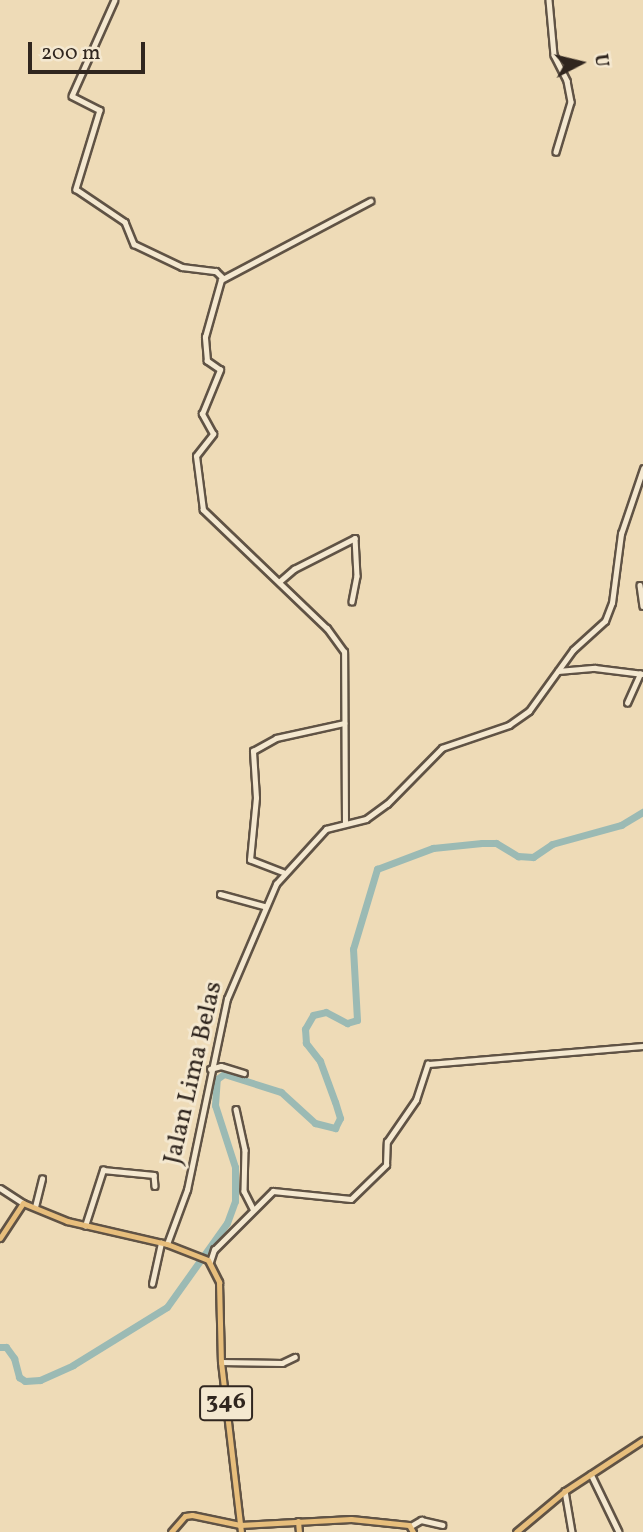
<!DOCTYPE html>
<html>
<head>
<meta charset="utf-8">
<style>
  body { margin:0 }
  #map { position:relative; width:643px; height:1532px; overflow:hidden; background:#eedbb7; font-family:Vollkorn,serif }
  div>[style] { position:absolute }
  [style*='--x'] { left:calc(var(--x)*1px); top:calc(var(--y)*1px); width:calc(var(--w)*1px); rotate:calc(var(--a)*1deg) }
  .river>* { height:7px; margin:-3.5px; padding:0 3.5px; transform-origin:3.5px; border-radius:3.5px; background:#9bbab4 }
  .roads { filter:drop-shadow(2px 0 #605345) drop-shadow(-2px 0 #605345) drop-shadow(0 2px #605345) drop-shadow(0 -2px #605345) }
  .minor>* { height:4.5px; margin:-2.25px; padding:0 2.25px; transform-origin:2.25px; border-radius:2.25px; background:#f4e8d0 }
  .major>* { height:5px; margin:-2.5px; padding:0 2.5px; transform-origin:2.5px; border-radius:2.5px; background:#e7be7c }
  span { translate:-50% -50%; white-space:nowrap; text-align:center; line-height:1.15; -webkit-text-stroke:6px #f4e8d0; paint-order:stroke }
  .shield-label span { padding:2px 5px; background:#f4e8d0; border:2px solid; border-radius:5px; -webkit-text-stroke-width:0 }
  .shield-label { font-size:24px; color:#30261f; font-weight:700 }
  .street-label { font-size:26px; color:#30261f }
  .north { position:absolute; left:545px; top:28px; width:70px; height:70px; -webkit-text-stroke:5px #f4e8d0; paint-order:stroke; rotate:83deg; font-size:19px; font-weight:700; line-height:28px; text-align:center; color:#30261f }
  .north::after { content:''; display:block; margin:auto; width:24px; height:32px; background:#30261f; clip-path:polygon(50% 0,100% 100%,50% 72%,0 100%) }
  .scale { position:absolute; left:28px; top:42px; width:117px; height:32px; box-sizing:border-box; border:4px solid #30261f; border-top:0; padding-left:9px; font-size:21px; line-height:24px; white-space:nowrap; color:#30261f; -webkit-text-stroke:5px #f4e8d0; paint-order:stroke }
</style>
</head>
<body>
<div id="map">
  <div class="river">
    <i style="--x:0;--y:1347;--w:6;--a:0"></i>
    <i style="--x:6;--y:1347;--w:14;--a:54"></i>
    <i style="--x:14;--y:1358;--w:20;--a:75"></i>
    <i style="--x:19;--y:1377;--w:7;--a:34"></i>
    <i style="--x:25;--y:1381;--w:15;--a:-4"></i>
    <i style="--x:40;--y:1380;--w:36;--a:-24"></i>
    <i style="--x:73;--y:1365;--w:110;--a:-31.7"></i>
    <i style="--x:167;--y:1307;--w:103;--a:-54.5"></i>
    <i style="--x:227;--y:1223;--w:23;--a:-70"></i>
    <i style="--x:235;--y:1201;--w:34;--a:-90"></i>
    <i style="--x:235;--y:1167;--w:65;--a:-107.9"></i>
    <i style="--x:215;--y:1105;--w:26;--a:-86"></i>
    <i style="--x:217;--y:1079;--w:9;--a:-36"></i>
    <i style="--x:224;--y:1074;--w:60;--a:17.5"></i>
    <i style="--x:281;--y:1092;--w:46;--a:42.4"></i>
    <i style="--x:315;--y:1123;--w:21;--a:14"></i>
    <i style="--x:335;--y:1128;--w:11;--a:-63"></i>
    <i style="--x:340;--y:1118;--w:17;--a:-107"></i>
    <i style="--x:335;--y:1102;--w:44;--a:-110.1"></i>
    <i style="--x:320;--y:1061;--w:23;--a:-128"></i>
    <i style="--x:306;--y:1043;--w:14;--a:-94"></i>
    <i style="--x:305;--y:1029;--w:16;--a:-60"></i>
    <i style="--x:313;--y:1015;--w:13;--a:-13"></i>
    <i style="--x:326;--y:1012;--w:24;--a:28"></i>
    <i style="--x:347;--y:1023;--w:10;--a:-17"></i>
    <i style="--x:357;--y:1020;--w:71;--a:-93.2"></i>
    <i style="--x:353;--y:949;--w:84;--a:-73.3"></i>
    <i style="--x:377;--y:869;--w:60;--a:-20.6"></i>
    <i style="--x:433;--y:848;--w:49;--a:-5.8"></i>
    <i style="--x:482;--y:843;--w:14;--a:0"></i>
    <i style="--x:496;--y:843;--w:26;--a:31"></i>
    <i style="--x:518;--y:856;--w:15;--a:4"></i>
    <i style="--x:533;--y:857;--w:23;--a:-34"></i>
    <i style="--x:552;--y:844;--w:72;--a:-15.4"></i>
    <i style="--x:621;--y:825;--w:26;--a:-31"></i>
  </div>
  <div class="roads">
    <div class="minor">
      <i style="--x:115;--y:0;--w:105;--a:114.1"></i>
      <i style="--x:72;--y:96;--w:31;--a:27"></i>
      <i style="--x:100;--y:110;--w:83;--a:106.9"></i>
      <i style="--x:76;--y:189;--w:59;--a:34"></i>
      <i style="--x:125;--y:222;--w:24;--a:68"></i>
      <i style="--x:134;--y:244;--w:53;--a:25.6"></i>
      <i style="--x:182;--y:267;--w:34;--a:7"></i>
      <i style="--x:216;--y:271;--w:10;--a:45"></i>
      <i style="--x:549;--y:0;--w:55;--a:84.8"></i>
      <i style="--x:554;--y:55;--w:29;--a:63"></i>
      <i style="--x:567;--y:81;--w:21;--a:79"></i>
      <i style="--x:571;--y:102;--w:52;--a:106.7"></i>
      <i style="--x:279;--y:582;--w:20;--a:-41"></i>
      <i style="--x:294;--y:569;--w:68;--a:-26.9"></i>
      <i style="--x:355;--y:538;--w:38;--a:87"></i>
      <i style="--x:357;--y:576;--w:26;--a:101"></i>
      <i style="--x:640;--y:585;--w:21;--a:82"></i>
      <i style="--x:558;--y:671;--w:37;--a:-5"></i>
      <i style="--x:595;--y:668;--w:48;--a:7.1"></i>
      <i style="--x:627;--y:703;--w:32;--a:-66"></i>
      <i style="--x:345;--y:823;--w:171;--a:-90.3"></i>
      <i style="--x:344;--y:652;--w:29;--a:-126"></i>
      <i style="--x:327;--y:629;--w:172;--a:-136.2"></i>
      <i style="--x:203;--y:510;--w:54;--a:-97.4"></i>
      <i style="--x:196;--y:456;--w:28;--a:-52"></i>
      <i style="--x:213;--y:434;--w:23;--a:-119"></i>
      <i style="--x:202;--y:414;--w:48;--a:-67.8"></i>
      <i style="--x:220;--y:370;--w:16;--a:-145"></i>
      <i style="--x:207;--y:361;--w:24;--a:-95"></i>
      <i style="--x:205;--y:337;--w:59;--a:-74.3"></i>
      <i style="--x:221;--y:280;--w:169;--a:-27.9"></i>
      <i style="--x:284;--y:873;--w:36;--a:-159"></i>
      <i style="--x:250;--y:860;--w:62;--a:-84.5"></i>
      <i style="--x:256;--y:798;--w:47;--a:-93.7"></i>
      <i style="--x:253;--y:751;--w:26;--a:-29"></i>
      <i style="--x:276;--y:738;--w:70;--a:-12.4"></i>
      <i style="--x:220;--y:894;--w:46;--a:15.3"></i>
      <i style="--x:210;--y:1069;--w:11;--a:-15"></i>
      <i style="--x:221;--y:1066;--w:24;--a:17"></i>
      <i style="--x:236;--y:1109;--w:42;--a:77.6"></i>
      <i style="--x:245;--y:1150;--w:41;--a:91.4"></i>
      <i style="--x:244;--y:1191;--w:20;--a:63"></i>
      <i style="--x:0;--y:1188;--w:27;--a:33"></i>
      <i style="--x:35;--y:1207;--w:29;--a:-76"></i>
      <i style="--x:85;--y:1226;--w:59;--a:-72.2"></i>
      <i style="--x:103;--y:1170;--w:51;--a:5.6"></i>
      <i style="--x:154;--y:1175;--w:11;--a:85"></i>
      <i style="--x:167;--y:1244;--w:58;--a:-69.7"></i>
      <i style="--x:187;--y:1190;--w:195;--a:-78.2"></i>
      <i style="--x:227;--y:999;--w:125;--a:-66.9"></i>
      <i style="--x:276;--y:884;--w:74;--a:-47.7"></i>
      <i style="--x:326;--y:829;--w:41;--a:-14"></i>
      <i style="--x:366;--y:819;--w:26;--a:-36"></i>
      <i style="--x:387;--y:804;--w:78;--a:-45.5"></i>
      <i style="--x:442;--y:748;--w:71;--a:-18.9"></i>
      <i style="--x:509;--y:725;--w:24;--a:-35"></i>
      <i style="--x:529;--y:711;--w:75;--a:-54.2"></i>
      <i style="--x:573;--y:650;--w:43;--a:-42.2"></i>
      <i style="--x:605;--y:621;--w:19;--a:-69"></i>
      <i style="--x:612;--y:603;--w:70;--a:-82.6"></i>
      <i style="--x:621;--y:534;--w:69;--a:-71.3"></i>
      <i style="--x:210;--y:1262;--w:13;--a:-72"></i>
      <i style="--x:214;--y:1250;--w:83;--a:-45"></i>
      <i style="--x:273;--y:1191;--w:78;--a:5.9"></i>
      <i style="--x:351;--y:1199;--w:49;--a:-44.2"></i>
      <i style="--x:386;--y:1165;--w:23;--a:-88"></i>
      <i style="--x:387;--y:1142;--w:51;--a:-55.4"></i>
      <i style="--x:416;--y:1100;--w:38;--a:-72"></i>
      <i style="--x:428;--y:1064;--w:216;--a:-4.8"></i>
      <i style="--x:152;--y:1284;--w:42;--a:-77.6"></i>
      <i style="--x:221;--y:1362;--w:61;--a:0.9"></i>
      <i style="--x:282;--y:1363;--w:14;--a:-25"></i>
      <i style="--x:591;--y:1474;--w:64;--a:64.2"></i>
      <i style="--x:565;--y:1491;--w:42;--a:80.3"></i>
      <i style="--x:411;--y:1526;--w:12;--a:-31"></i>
      <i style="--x:421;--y:1520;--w:22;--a:13"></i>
    </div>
    <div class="major">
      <i style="--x:0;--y:1238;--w:42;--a:-56.7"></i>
      <i style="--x:23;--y:1203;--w:48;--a:22.2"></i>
      <i style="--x:67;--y:1221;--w:103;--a:13"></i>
      <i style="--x:167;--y:1244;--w:44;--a:21.3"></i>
      <i style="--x:208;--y:1260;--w:25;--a:63"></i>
      <i style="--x:219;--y:1282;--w:80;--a:88.6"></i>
      <i style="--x:221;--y:1362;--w:171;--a:83.3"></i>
      <i style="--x:298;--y:1521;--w:11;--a:85"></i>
      <i style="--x:171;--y:1532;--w:21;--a:-49"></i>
      <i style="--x:185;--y:1516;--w:7;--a:-8"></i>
      <i style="--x:192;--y:1515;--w:49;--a:11.8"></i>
      <i style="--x:240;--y:1525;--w:111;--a:-3.1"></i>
      <i style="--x:351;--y:1519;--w:58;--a:5.9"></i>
      <i style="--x:409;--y:1525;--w:8;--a:60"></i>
      <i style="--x:516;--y:1532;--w:64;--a:-39.9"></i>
      <i style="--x:565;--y:1491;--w:93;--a:-33.2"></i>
    </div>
  </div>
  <div class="shield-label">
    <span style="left:226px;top:1403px">346</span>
  </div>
  <div class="street-label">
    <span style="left:194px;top:1073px;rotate:-77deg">Jalan Lima Belas</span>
  </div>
  <div class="north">U</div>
  <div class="scale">200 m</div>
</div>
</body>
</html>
